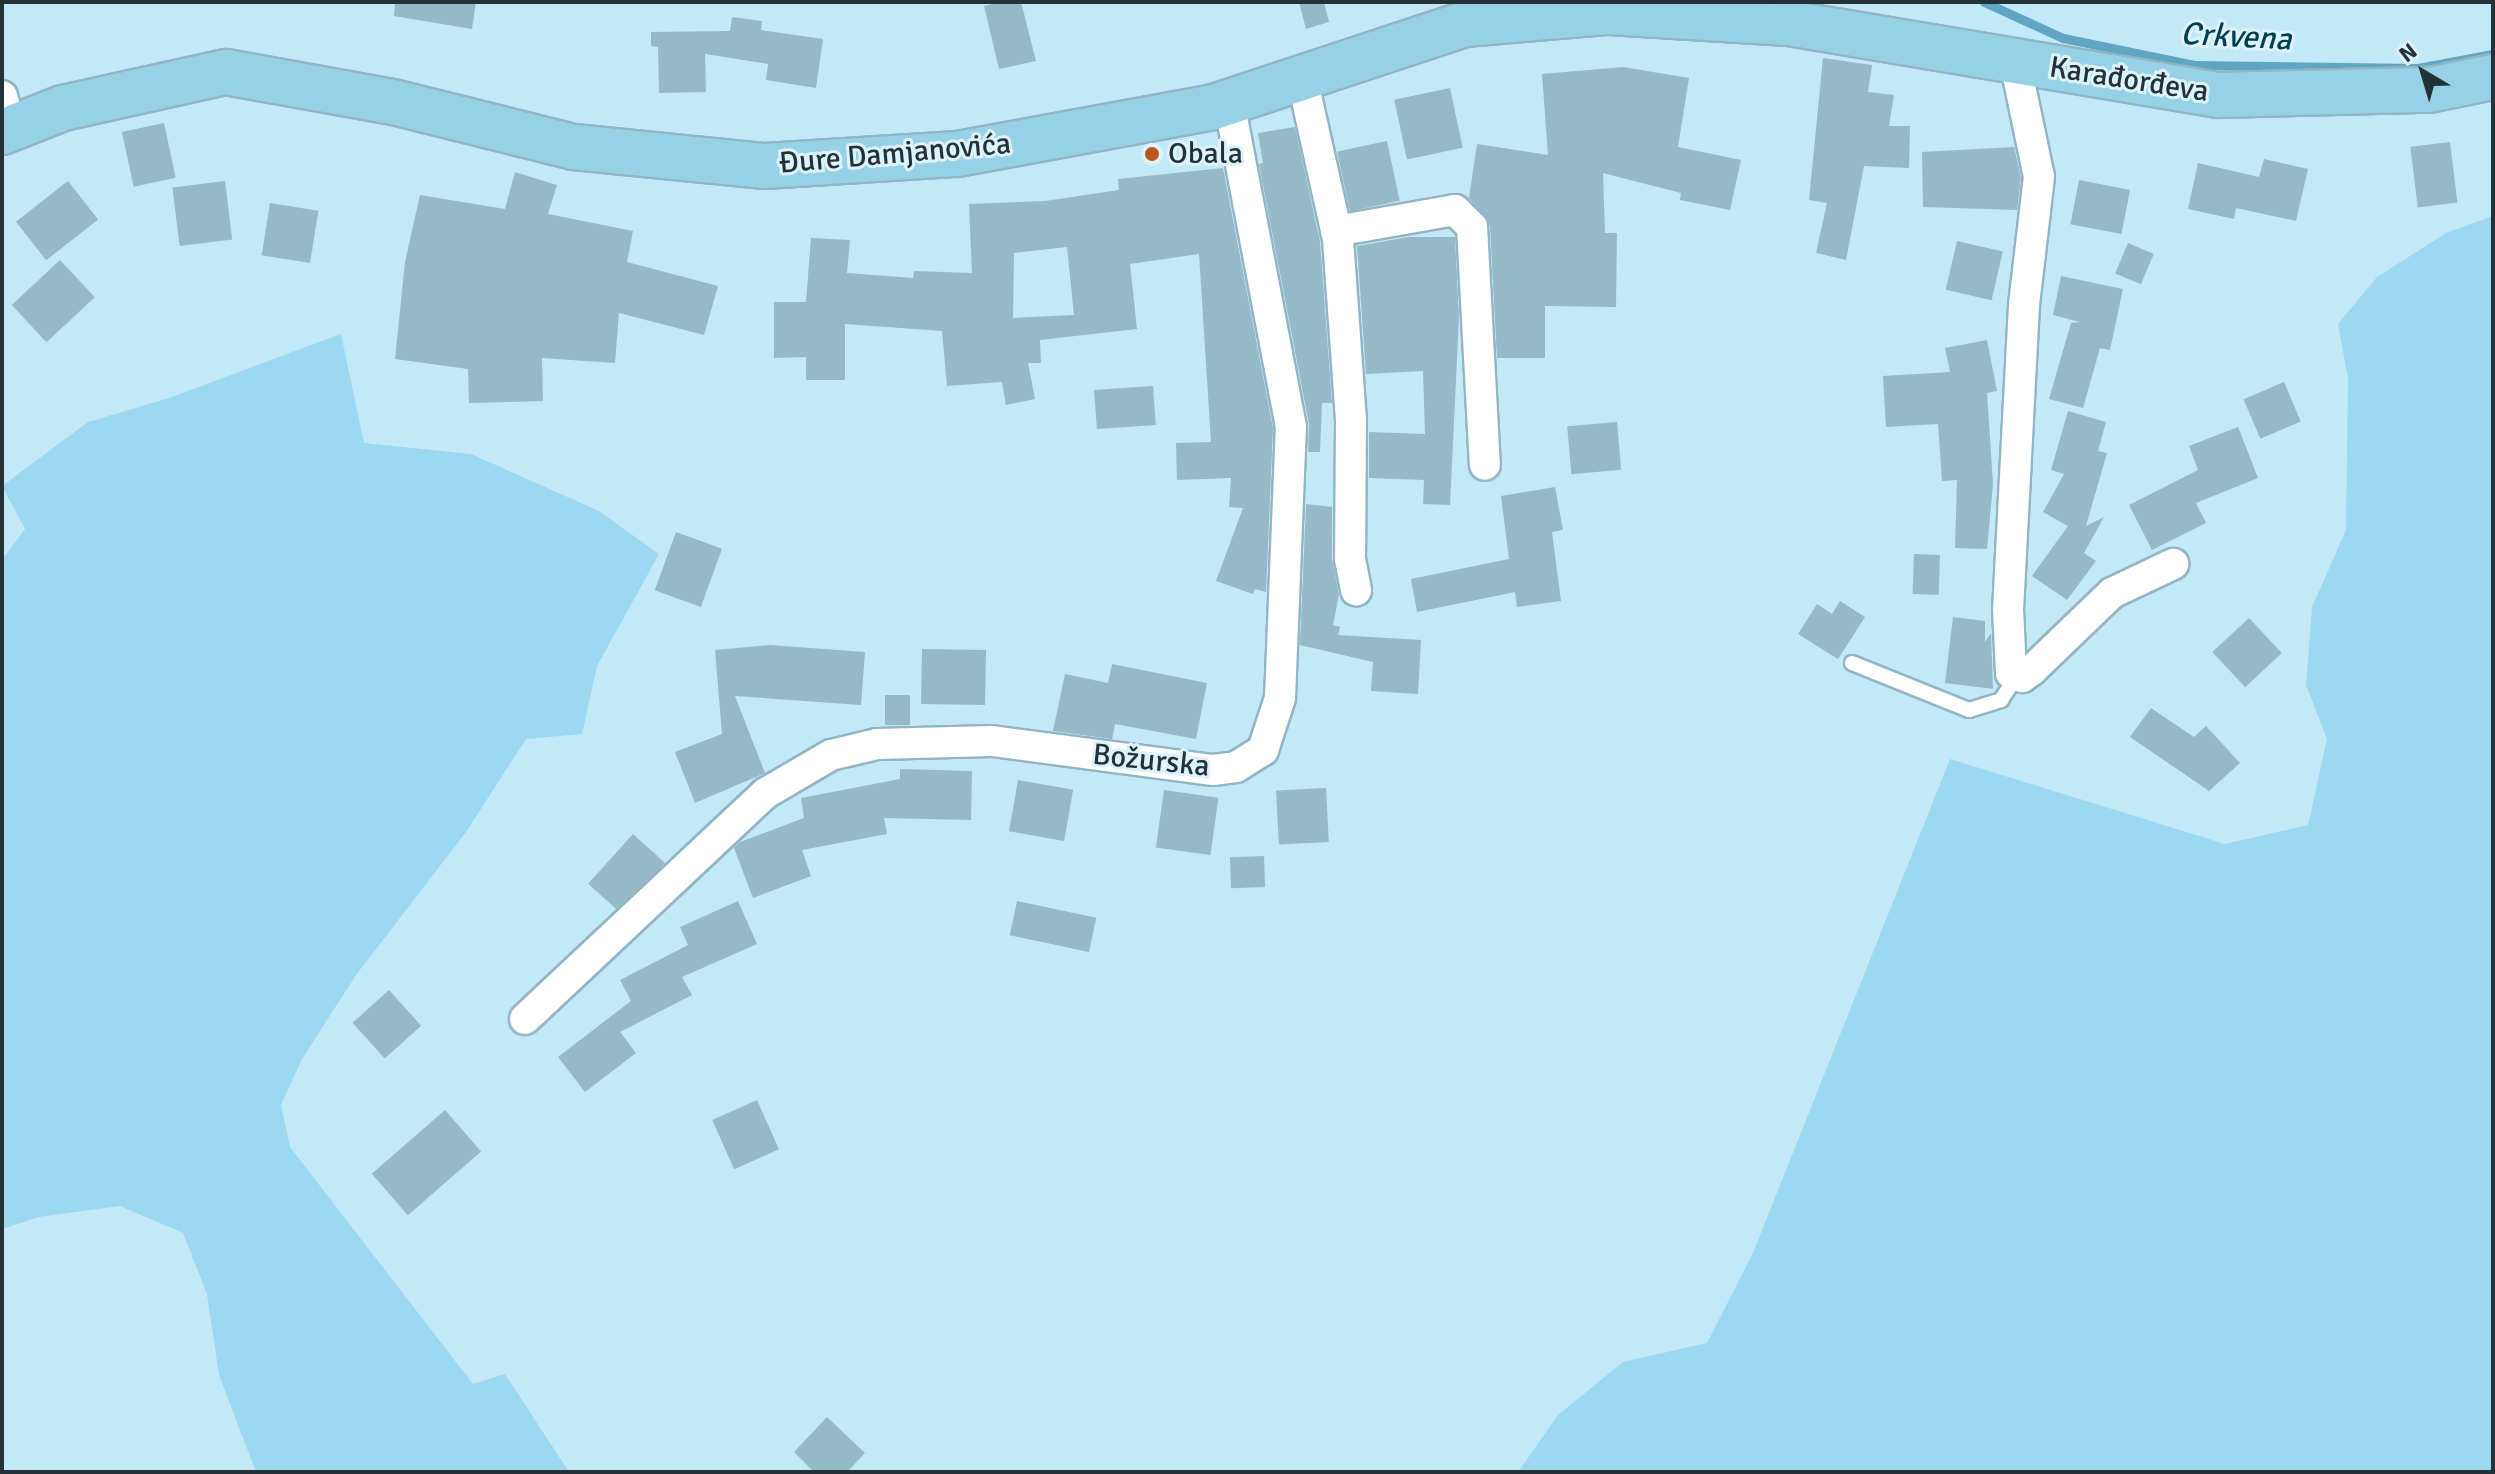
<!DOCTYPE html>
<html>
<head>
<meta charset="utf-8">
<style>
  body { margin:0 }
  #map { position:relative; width:2495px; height:1474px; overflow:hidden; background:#c3e8f8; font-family:Signika,sans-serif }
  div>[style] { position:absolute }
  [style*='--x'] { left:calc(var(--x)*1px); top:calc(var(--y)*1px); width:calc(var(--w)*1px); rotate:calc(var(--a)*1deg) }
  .green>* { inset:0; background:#9dd8f1 }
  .stream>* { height:9px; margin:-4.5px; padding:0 4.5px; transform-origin:4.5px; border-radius:4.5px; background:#60a6c2 }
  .building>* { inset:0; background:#95b9c8; transform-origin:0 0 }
  .roads { filter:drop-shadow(2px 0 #91b5c4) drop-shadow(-2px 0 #91b5c4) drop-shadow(0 2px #91b5c4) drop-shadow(0 -2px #91b5c4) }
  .service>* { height:14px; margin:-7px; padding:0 7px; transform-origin:7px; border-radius:7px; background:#fff }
  .minor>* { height:30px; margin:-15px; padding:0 15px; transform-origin:15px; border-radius:15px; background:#fff }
  .primary>* { height:44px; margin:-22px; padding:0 22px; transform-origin:22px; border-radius:22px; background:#97d1e6 }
  .dots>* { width:22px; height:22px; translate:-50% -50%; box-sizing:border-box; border:4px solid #ddf3fc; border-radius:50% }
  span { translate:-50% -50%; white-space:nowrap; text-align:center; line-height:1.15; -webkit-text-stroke:6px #ddf3fc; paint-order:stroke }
  .street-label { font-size:30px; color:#233238 }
  .poi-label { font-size:30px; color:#233238 }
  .left { translate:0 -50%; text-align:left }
  .water-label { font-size:32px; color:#003f53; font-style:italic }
  .frame { position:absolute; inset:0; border:4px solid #233238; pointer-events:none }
  .north { position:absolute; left:2383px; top:32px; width:80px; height:80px; -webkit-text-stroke:6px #ddf3fc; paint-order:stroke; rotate:322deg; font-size:22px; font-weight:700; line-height:32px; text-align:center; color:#233238 }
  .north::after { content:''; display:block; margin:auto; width:28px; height:36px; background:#233238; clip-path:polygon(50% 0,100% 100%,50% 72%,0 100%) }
</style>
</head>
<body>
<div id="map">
  <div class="green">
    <i style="clip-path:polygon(2493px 216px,2493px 1472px,1518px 1472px,1558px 1415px,1623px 1362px,1707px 1343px,1753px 1253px,1950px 759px,2225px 844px,2308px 825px,2327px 739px,2306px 685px,2312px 607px,2346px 530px,2348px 378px,2338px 324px,2377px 277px,2446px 233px)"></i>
    <i style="clip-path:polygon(341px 334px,364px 443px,471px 454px,599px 511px,659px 554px,597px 666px,582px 734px,526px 739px,466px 832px,356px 975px,302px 1059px,281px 1105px,290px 1147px,473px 1384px,505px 1374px,569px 1472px,256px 1472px,219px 1375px,207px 1294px,183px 1233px,120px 1206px,39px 1217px,2px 1229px,2px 560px,25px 529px,2px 486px,88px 422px,169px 398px)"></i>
  </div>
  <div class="stream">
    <i style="--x:1984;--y:2;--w:87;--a:24.5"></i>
    <i style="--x:2063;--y:38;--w:135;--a:11.6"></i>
    <i style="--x:2195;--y:65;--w:223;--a:0.8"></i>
    <i style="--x:2418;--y:68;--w:76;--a:-10.6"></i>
  </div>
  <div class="building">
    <i style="clip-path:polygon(395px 2px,476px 2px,472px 29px,394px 16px)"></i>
    <i style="clip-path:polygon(1002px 2px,1021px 2px,1036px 61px,999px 69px,984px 6px)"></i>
    <i style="clip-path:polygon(1299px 2px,1324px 2px,1329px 22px,1306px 29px)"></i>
    <i style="clip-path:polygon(732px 17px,762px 21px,761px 30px,823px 39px,816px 88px,766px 80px,768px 64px,705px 54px,706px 92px,659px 93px,658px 47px,651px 46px,651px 32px,730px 31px)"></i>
    <i style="clip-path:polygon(1823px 58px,1872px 65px,1868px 92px,1894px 95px,1889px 126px,1910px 126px,1909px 168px,1864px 166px,1846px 260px,1816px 253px,1827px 203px,1809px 200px)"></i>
    <i style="clip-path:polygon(1623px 67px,1689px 78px,1678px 147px,1741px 160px,1730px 210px,1680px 200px,1681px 193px,1603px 173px,1605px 233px,1617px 233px,1616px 307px,1545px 306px,1545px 358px,1497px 358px,1490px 226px,1469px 198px,1477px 144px,1548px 155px,1542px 74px)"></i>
    <i style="left:1450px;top:88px;width:61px;height:57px;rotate:78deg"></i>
    <i style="left:164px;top:123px;width:56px;height:43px;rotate:78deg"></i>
    <i style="clip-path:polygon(1295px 127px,1320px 242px,1332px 403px,1322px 403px,1320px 452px,1308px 452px,1309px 424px,1259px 164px,1263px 163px,1258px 133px)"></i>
    <i style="left:1387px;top:141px;width:61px;height:51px;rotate:78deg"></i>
    <i style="left:2450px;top:142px;width:61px;height:40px;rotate:83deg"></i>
    <i style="clip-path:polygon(2014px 147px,2021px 178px,2017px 210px,1923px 207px,1922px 152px)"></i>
    <i style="clip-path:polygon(2264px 159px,2308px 169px,2296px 221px,2236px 208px,2234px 219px,2188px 209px,2198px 163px,2259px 177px)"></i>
    <i style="clip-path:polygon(evenodd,1223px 168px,1273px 428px,1266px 592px,1255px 589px,1253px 594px,1216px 581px,1243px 508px,1229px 507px,1231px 478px,1177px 480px,1176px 443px,1211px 442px,1199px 254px,1130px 264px,1137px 329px,1040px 340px,1041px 363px,1028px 363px,1035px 399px,1006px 405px,1002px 382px,947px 386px,942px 331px,845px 324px,845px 380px,806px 380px,806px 357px,774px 358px,774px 302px,806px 302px,811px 238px,850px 240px,847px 273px,913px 278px,914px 271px,972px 273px,969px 204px,1045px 201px,1119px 190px,1118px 179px,1223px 168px,1067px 247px,1074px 315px,1013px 318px,1014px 253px,1067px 247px)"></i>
    <i style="clip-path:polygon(515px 172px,557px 185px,548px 214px,633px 231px,627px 262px,718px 286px,704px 335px,619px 313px,615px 363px,542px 358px,543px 401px,469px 403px,468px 369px,395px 359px,405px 262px,420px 195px,505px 209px)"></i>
    <i style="left:2079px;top:180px;width:52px;height:45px;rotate:11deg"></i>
    <i style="left:68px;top:181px;width:49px;height:66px;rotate:52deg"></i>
    <i style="left:225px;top:181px;width:59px;height:53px;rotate:83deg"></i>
    <i style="left:270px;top:203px;width:49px;height:53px;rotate:9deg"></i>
    <i style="clip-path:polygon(1408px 237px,1455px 237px,1459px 317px,1450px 505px,1423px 504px,1424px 480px,1369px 478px,1369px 432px,1425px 434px,1423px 371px,1366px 374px,1357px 246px)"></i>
    <i style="left:1957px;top:241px;width:47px;height:50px;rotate:13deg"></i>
    <i style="left:2128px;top:243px;width:28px;height:33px;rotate:23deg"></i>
    <i style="left:60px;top:260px;width:51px;height:66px;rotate:47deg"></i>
    <i style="clip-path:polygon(2061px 276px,2123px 289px,2110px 350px,2100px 348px,2083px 408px,2049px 399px,2071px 323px,2080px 322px,2053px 315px)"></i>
    <i style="clip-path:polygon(1987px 340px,1997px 391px,1987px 393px,1993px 484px,1987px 549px,1955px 548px,1957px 480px,1942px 481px,1938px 424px,1886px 427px,1883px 376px,1950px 372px,1945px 348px)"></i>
    <i style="left:2284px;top:382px;width:43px;height:44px;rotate:67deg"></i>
    <i style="left:1153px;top:386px;width:39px;height:59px;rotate:86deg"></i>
    <i style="clip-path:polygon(2068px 411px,2106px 422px,2098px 451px,2107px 453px,2086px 526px,2104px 517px,2084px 553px,2096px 561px,2067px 600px,2032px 576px,2068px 526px,2043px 512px,2064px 474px,2051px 470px)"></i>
    <i style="left:1617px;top:422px;width:48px;height:50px;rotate:85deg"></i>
    <i style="clip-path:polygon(2238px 427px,2258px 478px,2196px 503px,2206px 523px,2152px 550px,2129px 505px,2198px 470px,2189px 446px)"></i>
    <i style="clip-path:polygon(1555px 487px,1563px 530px,1552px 532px,1561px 601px,1517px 607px,1515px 592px,1417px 612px,1411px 579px,1509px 559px,1501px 496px)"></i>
    <i style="clip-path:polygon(1306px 504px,1332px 507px,1332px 559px,1339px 595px,1333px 625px,1340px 627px,1338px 635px,1421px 640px,1418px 694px,1371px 691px,1373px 662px,1300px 645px)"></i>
    <i style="left:676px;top:532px;width:49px;height:62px;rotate:20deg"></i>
    <i style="left:1914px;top:554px;width:26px;height:40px;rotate:2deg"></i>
    <i style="clip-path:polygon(1840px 601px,1865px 617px,1838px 659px,1798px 634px,1817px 604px,1832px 614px)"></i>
    <i style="clip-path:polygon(1953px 617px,1985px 621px,1985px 642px,1991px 633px,1993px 689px,1945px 683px)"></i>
    <i style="left:2249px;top:618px;width:48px;height:50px;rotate:47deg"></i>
    <i style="clip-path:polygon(770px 645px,865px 652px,861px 705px,735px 696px,765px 773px,695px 803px,675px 752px,722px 734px,715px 650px)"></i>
    <i style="left:922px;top:649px;width:64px;height:55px;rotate:1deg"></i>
    <i style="clip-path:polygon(1112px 664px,1207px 683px,1196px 739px,1115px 724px,1112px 739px,1053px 731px,1065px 674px,1108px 683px)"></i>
    <i style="left:885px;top:695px;width:25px;height:30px"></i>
    <i style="clip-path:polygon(2151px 708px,2194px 737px,2206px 726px,2240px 763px,2209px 791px,2130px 737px)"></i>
    <i style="clip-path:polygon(900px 769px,972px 771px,971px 820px,884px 818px,887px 834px,802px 850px,811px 876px,753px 898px,734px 848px,740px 842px,804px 818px,801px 798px,900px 779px)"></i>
    <i style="left:1018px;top:780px;width:56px;height:52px;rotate:10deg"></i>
    <i style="left:1326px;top:788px;width:54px;height:50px;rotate:87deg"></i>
    <i style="left:1164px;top:790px;width:55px;height:58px;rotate:8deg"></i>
    <i style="left:633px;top:834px;width:43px;height:67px;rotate:42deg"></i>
    <i style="left:1264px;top:856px;width:31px;height:34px;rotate:88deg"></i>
    <i style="clip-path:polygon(738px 901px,757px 944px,682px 977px,692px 995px,620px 1032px,636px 1053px,585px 1092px,558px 1057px,631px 1001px,620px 980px,688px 945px,680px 927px)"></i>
    <i style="left:1017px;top:901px;width:81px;height:35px;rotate:12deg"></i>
    <i style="left:389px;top:990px;width:48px;height:49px;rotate:48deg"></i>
    <i style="left:757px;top:1100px;width:54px;height:49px;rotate:66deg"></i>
    <i style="left:445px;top:1110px;width:55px;height:97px;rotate:49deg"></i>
    <i style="clip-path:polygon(827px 1417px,865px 1453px,847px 1472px,814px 1472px,794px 1452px)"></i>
  </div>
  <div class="roads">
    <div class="service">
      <i style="--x:1852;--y:663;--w:126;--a:21.9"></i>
      <i style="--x:1969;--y:710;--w:34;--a:-17"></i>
      <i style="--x:2001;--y:700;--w:27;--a:-57"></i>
    </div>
    <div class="minor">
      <i style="--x:2015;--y:62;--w:117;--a:78.2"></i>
      <i style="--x:2039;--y:177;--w:129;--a:96.7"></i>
      <i style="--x:2024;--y:305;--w:304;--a:93"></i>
      <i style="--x:2008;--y:609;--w:64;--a:87.3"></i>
      <i style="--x:2011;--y:673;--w:12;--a:20"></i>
      <i style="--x:2022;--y:677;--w:12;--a:-35"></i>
      <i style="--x:2032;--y:670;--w:111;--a:-43.9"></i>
      <i style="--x:2112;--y:593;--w:68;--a:-25.4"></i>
      <i style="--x:1302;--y:78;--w:165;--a:77.4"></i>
      <i style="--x:1338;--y:239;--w:181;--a:85.9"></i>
      <i style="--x:1351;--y:420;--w:139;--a:90.4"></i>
      <i style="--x:1350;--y:559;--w:32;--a:79"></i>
      <i style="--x:2;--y:96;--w:32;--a:74"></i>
      <i style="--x:1336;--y:231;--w:121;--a:-10"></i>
      <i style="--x:1455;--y:210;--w:24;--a:45"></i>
      <i style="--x:1472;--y:227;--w:238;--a:86.9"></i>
      <i style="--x:525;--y:1019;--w:330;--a:-43.2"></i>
      <i style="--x:766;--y:793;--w:75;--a:-30.3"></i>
      <i style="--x:831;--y:755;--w:47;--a:-13.4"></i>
      <i style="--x:877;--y:744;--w:115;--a:-1.5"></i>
      <i style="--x:992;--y:741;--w:223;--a:7.5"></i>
      <i style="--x:1213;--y:770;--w:23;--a:-7"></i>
      <i style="--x:1236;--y:767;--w:32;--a:-32"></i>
      <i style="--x:1263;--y:750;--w:55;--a:-71.9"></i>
      <i style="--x:1280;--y:698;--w:271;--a:-87.7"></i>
      <i style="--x:1291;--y:427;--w:331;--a:-100.8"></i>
    </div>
    <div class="primary">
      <i style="--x:2;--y:132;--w:66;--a:-21.5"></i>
      <i style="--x:63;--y:108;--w:167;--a:-12.5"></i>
      <i style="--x:226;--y:72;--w:170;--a:10.2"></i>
      <i style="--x:393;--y:102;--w:187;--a:14"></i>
      <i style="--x:574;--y:147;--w:192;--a:5.7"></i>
      <i style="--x:765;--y:166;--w:193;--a:-3.6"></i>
      <i style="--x:958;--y:154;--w:260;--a:-10.4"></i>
      <i style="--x:1214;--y:107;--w:264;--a:-18.3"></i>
      <i style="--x:1465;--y:24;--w:144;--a:-4.8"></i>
      <i style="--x:1609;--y:12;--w:179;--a:3.5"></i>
      <i style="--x:1788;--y:23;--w:436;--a:9.5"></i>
      <i style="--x:2218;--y:95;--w:211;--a:-1.4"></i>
      <i style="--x:2429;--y:90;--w:65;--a:-11.5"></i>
    </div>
  </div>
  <div class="dots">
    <i style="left:1152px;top:154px;background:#ba571f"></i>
  </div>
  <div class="street-label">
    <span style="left:2129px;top:80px;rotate:9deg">Karađorđeva</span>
    <span style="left:895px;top:154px;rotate:-5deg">Đure Damjanovića</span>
    <span style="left:1151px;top:761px;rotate:6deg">Božurska</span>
  </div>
  <div class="poi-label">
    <span class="left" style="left:1168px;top:154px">Obala</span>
  </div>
  <div class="water-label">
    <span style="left:2236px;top:37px;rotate:3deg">Crkvena</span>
  </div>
  <div class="frame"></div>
  <div class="north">N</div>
</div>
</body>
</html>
